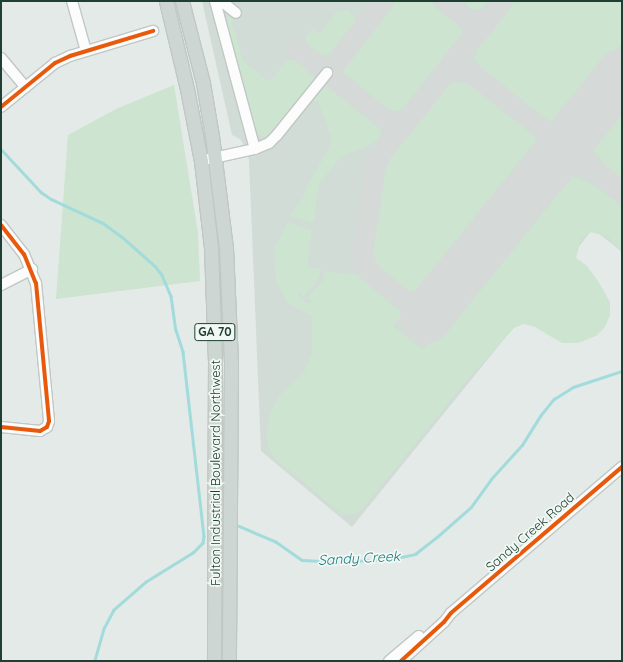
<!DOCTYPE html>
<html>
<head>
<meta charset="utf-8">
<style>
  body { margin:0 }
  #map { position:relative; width:623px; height:662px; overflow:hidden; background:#e4eae7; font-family:Quicksand,sans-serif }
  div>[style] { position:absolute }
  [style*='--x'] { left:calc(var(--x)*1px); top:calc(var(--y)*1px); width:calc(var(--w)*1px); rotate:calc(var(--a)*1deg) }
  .built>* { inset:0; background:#d1dcd6 }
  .green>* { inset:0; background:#cce4d0 }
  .stream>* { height:2.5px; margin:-1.25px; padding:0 1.25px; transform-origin:1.25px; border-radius:1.25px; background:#a2dbdb }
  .taxiway>* { height:21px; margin:-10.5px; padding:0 10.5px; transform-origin:10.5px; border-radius:10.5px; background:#d5dad8 }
  .runway>* { height:51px; margin:-25.5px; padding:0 25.5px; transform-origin:25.5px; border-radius:25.5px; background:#d5dad8 }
  .roads { filter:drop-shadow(1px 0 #c1c7c4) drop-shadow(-1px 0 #c1c7c4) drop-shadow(0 1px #c1c7c4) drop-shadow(0 -1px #c1c7c4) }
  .minor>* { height:10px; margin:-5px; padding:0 5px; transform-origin:5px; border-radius:5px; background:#fbfcfb }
  .major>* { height:13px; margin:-6.5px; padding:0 6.5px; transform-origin:6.5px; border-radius:6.5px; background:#cdd6d3 }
  .cycleway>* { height:4px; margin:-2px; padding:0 2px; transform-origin:2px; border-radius:2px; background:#e8590c }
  span { translate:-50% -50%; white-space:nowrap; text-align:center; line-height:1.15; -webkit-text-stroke:3.5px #f2f9f5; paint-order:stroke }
  .shield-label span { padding:1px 3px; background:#f2f9f5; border:1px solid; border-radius:3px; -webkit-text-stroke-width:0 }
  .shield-label { font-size:12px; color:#203f33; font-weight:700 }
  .street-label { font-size:13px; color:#203f33 }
  .water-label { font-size:14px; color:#167c7f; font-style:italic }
  .frame { position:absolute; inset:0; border:2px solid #203f33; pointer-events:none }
</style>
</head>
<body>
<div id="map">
  <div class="built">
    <i style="clip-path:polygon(202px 1px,622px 1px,622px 252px,593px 229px,352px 527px,261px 451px,249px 160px,246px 149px,240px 139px,232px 135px)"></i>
  </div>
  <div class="green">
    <i style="clip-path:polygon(395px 1px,430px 1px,460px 25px,462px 29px,461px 34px,401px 111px,395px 113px,389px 112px,344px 75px,342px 70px,344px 65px)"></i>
    <i style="clip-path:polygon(468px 1px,488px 1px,479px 12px,476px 13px,465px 6px)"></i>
    <i style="clip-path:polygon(515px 1px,622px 1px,622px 43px,561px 120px,555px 122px,544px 120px,481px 69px,475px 58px,478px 47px)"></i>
    <i style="clip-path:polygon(347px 9px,358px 20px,331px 54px,325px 56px,319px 55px,308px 46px,306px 41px,307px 35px,313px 29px,319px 34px,338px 10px,342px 12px)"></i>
    <i style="clip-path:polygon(230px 14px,235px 15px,232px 23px,243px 61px,269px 82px,288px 60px,291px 59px,298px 61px,314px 73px,315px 78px,314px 82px,269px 137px,261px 136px,255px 130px,226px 20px)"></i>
    <i style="clip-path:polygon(461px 80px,469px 82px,533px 134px,537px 143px,537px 150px,425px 290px,416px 292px,409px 290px,380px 268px,374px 258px,373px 252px,385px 169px,390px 156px,449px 84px)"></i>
    <i style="clip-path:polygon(174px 85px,198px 233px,200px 281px,56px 299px,68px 135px,116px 109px)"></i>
    <i style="clip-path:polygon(322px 86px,329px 86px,378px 125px,381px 134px,373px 144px,341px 157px,319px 184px,314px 222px,311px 223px,290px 216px,304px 196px,307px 186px,328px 150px,332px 139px,318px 101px,309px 102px)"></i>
    <i style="clip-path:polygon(622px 99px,622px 180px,608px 168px,589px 145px,591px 138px)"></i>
    <i style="clip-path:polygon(565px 173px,593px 185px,622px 206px,622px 251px,608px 237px,591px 232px,581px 239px,576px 258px,587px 266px,598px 281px,610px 302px,610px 315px,605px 327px,596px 336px,578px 343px,562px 343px,535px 327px,524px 324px,514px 328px,467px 380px,363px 508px,352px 515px,341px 513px,275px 459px,268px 446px,267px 431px,270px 412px,280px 395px,304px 372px,312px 353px,312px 317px,287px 302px,276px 281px,274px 249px,288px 222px,312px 230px,307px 267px,321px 269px,318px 280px,304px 296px,300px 292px,298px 295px,309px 304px,311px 301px,307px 298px,324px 279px,325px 271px,357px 275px,403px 313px,393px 326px,423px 350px,561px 175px)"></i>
  </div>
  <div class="stream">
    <i style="--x:1;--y:149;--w:59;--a:47.1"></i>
    <i style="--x:41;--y:192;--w:12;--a:35"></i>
    <i style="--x:51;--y:199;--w:57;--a:24.8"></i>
    <i style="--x:103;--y:223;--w:22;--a:36"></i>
    <i style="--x:121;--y:236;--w:45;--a:41.4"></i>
    <i style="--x:155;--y:266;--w:11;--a:52"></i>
    <i style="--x:162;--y:275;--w:23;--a:67"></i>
    <i style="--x:171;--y:296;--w:34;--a:82"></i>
    <i style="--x:176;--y:330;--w:23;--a:72"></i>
    <i style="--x:183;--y:352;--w:185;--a:83.5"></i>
    <i style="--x:204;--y:536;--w:7;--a:98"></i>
    <i style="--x:203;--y:543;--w:14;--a:135"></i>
    <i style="--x:193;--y:553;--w:55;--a:148.3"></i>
    <i style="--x:146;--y:582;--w:43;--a:138.8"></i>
    <i style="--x:114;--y:610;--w:21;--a:118"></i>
    <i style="--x:104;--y:629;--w:33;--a:106"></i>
    <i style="--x:233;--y:526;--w:6;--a:0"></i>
    <i style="--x:239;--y:526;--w:39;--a:23"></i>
    <i style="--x:275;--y:541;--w:33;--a:35"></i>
    <i style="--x:302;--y:560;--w:33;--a:3"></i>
    <i style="--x:335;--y:562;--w:57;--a:-3"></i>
    <i style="--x:392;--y:559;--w:24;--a:-12"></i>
    <i style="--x:415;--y:554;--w:28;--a:-38"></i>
    <i style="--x:437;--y:537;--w:45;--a:-41.4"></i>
    <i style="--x:471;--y:507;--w:34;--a:-54"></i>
    <i style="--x:491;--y:479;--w:46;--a:-47.6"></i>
    <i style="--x:522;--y:445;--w:34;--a:-58"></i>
    <i style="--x:540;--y:416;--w:22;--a:-51"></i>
    <i style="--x:554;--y:399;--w:22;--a:-32"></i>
    <i style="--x:573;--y:387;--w:52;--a:-18.1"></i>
  </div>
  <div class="taxiway">
    <i style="--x:444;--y:1;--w:28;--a:38"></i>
    <i style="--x:466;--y:18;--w:9;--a:21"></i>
    <i style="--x:474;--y:21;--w:13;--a:-13"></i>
    <i style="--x:487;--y:18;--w:8;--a:-45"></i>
    <i style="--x:297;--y:49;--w:110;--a:38.7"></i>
    <i style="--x:383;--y:118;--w:8;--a:23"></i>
    <i style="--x:390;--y:121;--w:8;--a:7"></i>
    <i style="--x:398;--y:122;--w:14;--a:-30"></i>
    <i style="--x:327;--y:73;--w:91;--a:-52.1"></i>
    <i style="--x:442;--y:76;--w:7;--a:-34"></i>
    <i style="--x:448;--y:72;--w:10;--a:-11"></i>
    <i style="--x:458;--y:70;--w:17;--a:17"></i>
    <i style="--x:474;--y:75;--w:189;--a:38.3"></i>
    <i style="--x:574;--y:133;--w:15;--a:94"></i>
    <i style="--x:573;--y:148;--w:12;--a:59"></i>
    <i style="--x:579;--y:158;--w:15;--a:-172"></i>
    <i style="--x:564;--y:156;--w:14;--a:155"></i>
    <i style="--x:551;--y:162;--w:15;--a:-74"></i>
    <i style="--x:555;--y:148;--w:7;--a:-98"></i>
    <i style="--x:554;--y:141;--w:8;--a:-130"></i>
    <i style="--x:549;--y:135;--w:10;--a:17"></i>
    <i style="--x:559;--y:138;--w:16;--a:-18"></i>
    <i style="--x:425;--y:318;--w:70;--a:-140.2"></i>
    <i style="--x:371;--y:273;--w:11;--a:-124"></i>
    <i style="--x:365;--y:264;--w:12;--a:-104"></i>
    <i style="--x:362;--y:252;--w:86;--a:-81.3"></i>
    <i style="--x:375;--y:167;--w:13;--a:-72"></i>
    <i style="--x:379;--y:155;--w:197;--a:-51.4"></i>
  </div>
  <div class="runway">
    <i style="--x:425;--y:318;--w:314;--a:-51.2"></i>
  </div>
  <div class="roads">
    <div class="minor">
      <i style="--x:72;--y:1;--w:52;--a:74.4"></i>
      <i style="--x:215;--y:1;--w:153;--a:74.9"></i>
      <i style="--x:217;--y:1;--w:9;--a:21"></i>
      <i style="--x:225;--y:4;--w:14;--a:39"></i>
      <i style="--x:1;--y:58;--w:38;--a:50"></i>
      <i style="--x:1;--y:107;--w:70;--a:-39.2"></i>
      <i style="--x:55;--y:63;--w:17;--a:-25"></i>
      <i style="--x:70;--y:56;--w:87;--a:-16.8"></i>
      <i style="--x:209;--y:159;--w:47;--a:-12.3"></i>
      <i style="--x:255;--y:149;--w:15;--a:-23"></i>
      <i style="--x:269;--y:143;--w:11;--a:-45"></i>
      <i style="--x:277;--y:135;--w:80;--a:-51.1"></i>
      <i style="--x:1;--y:225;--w:37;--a:52"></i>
      <i style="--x:24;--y:254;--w:31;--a:68"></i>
      <i style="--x:36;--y:283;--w:139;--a:84.6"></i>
      <i style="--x:49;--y:421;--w:6;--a:108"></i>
      <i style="--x:47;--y:427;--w:8;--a:150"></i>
      <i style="--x:40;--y:431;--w:39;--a:-174"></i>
      <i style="--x:1;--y:285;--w:35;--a:-27"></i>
      <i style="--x:389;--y:661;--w:39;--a:-40"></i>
      <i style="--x:401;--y:661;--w:58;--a:-42.2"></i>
      <i style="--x:444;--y:622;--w:11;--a:-52"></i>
      <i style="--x:451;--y:613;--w:225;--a:-40.5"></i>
    </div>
    <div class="major">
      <i style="--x:166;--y:1;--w:90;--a:76.6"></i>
      <i style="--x:187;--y:89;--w:73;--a:79"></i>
      <i style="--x:201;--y:161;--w:87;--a:83.4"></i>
      <i style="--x:211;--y:247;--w:115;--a:88"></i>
      <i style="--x:215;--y:362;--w:299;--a:90.2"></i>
      <i style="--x:182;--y:1;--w:85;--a:75.6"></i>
      <i style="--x:203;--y:83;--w:54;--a:80.4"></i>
      <i style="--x:212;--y:136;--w:113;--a:82.9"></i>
      <i style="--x:226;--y:248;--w:114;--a:87.5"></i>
      <i style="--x:231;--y:362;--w:299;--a:90.4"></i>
    </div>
  </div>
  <div class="cycleway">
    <i style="--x:1;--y:107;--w:70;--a:-39.2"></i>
    <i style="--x:55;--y:63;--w:17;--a:-25"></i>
    <i style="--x:70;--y:56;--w:87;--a:-16.8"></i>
    <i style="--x:1;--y:225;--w:37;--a:52"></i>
    <i style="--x:24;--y:254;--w:31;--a:68"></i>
    <i style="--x:36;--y:283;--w:139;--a:84.6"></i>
    <i style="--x:49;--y:421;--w:6;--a:108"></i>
    <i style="--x:47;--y:427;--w:8;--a:150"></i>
    <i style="--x:40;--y:431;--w:39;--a:-174"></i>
    <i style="--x:401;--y:661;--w:58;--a:-42.2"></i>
    <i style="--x:444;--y:622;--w:11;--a:-52"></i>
    <i style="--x:451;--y:613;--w:225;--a:-40.5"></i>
  </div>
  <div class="shield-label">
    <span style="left:215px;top:332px">GA 70</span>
  </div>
  <div class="street-label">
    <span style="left:215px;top:473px;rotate:-90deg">Fulton Industrial Boulevard Northwest</span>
    <span style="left:530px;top:532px;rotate:-41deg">Sandy Creek Road</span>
  </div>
  <div class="water-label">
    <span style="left:359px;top:558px;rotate:-3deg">Sandy Creek</span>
  </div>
  <div class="frame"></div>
</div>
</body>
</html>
